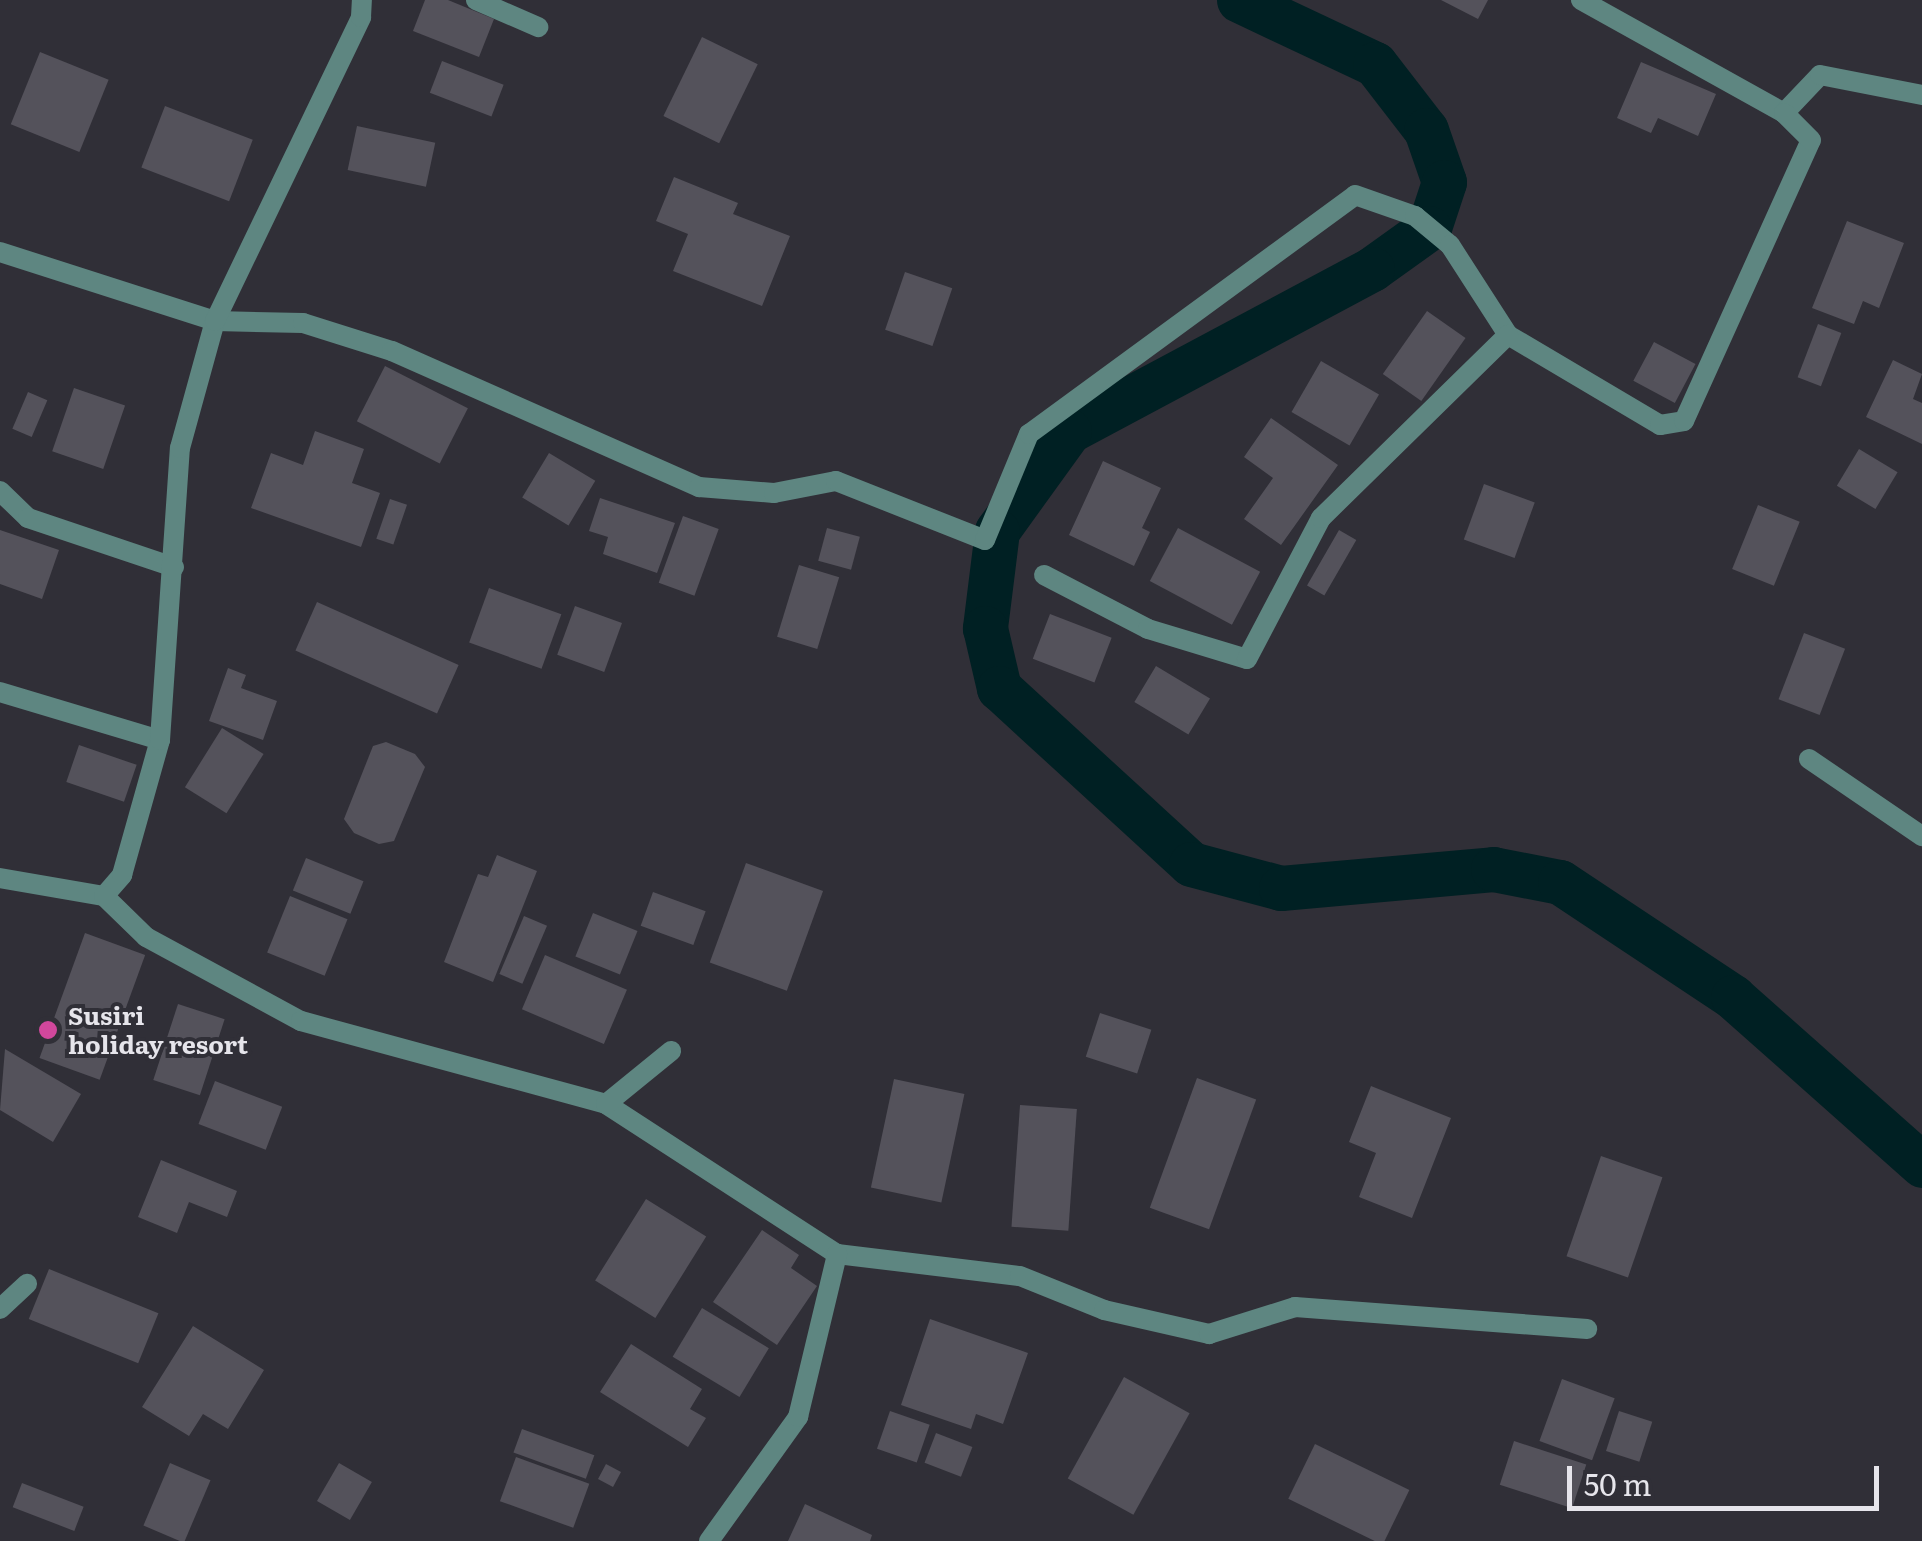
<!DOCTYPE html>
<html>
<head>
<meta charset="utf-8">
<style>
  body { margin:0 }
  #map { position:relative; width:1922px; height:1541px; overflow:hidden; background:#302f37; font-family:Literata,serif }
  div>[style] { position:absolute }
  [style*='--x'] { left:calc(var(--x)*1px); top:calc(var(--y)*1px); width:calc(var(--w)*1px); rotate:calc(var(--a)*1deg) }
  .canal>* { height:45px; margin:-22.5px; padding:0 22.5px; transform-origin:22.5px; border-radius:22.5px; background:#002023 }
  .building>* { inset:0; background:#54525b; transform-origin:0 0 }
  .minor>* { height:20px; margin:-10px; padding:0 10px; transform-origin:10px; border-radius:10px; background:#5e8681 }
  .dots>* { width:28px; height:28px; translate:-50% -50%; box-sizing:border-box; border:5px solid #302f37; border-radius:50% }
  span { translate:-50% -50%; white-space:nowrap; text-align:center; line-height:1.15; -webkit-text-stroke:8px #302f37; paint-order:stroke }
  .poi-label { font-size:25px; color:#e6e5eb; font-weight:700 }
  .left { translate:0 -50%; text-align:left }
  .scale { position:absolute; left:1567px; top:1466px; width:312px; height:45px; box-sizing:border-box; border:5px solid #e6e5eb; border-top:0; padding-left:12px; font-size:30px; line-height:35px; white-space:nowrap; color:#e6e5eb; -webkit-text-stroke:8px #302f37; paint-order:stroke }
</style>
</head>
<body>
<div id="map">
  <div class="canal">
    <i style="--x:1239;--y:0;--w:150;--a:25.2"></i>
    <i style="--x:1375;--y:64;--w:83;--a:52.3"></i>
    <i style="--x:1426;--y:130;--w:55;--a:70.9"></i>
    <i style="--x:1444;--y:182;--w:48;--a:108.1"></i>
    <i style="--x:1429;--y:228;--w:70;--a:144.3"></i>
    <i style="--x:1372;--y:269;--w:344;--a:151.9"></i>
    <i style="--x:1069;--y:431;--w:123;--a:125.8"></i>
    <i style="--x:997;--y:531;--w:98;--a:97.1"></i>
    <i style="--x:985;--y:628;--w:62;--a:76.9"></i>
    <i style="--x:999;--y:688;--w:260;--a:42.5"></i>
    <i style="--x:1191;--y:864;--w:93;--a:14.9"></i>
    <i style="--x:1281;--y:888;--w:213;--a:-5.1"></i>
    <i style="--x:1493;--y:869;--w:68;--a:11"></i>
    <i style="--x:1560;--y:882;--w:208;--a:33.6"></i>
    <i style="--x:1733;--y:997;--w:253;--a:41.6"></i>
  </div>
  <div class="building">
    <i style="clip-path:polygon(425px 0,448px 0,494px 19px,479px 57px,413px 31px)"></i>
    <i style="clip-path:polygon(1441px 0,1488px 0,1478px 19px)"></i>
    <i style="left:702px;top:37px;width:62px;height:88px;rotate:26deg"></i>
    <i style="left:40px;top:52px;width:74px;height:78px;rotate:22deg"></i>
    <i style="left:442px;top:61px;width:66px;height:34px;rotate:21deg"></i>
    <i style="clip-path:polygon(1641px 62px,1716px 94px,1698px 136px,1658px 118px,1651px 133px,1617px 118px)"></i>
    <i style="left:165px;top:106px;width:94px;height:66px;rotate:21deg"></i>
    <i style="left:357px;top:126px;width:80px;height:45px;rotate:12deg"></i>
    <i style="clip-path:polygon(674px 177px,738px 203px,733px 214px,790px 236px,762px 306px,673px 271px,688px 234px,656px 221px)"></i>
    <i style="clip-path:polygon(1847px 221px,1904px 243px,1879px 308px,1863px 301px,1854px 324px,1812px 308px)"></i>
    <i style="left:905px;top:272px;width:50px;height:61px;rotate:19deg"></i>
    <i style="left:1427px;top:311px;width:47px;height:77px;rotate:35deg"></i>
    <i style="left:1818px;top:324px;width:25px;height:57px;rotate:21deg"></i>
    <i style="left:1654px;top:342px;width:47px;height:44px;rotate:28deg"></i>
    <i style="clip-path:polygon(1893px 360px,1922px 374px,1913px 399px,1922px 403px,1922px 444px,1866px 417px)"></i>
    <i style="left:1321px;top:361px;width:67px;height:59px;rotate:30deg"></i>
    <i style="left:385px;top:366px;width:93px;height:62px;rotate:27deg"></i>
    <i style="left:74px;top:388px;width:54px;height:67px;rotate:19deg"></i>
    <i style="left:28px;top:392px;width:21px;height:40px;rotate:23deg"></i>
    <i style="clip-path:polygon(1271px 418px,1338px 465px,1281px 545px,1244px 519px,1273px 478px,1244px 457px)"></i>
    <i style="clip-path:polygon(315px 431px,364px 449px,352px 483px,380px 493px,361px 547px,251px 508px,271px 453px,303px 465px)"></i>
    <i style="left:1859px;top:449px;width:45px;height:43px;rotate:31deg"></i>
    <i style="left:549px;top:453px;width:54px;height:52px;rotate:31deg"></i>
    <i style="clip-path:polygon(1103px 461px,1161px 488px,1142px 528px,1150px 532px,1134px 566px,1069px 535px)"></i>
    <i style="left:1484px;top:484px;width:54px;height:59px;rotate:20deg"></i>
    <i style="clip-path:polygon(600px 498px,675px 523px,657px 573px,603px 554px,608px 537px,589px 531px)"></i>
    <i style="left:390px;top:499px;width:18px;height:42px;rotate:19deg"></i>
    <i style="left:1758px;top:505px;width:45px;height:69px;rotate:22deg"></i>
    <i style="left:683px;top:516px;width:38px;height:71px;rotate:20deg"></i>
    <i style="left:827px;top:528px;width:34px;height:34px;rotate:15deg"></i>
    <i style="left:1178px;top:528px;width:93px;height:60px;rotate:28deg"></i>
    <i style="clip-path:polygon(0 530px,59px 550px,42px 599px,0 584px)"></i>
    <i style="left:1339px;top:530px;width:20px;height:64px;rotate:30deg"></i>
    <i style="left:799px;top:565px;width:42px;height:75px;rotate:17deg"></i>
    <i style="left:489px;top:588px;width:77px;height:58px;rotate:20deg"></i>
    <i style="left:317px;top:602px;width:155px;height:53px;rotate:24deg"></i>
    <i style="left:575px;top:606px;width:50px;height:52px;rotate:20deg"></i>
    <i style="left:1050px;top:614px;width:66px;height:48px;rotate:21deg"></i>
    <i style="left:1804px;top:633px;width:44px;height:71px;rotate:21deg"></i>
    <i style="left:1156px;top:666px;width:63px;height:42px;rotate:31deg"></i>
    <i style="clip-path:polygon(228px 668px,246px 675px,241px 688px,277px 701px,263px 740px,209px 721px)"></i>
    <i style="left:222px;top:728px;width:49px;height:70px;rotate:32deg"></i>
    <i style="clip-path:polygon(386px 742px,415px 754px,425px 767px,394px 841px,379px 844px,354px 833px,344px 819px,373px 746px)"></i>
    <i style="left:79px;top:745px;width:61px;height:39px;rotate:19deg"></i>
    <i style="clip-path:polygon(497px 855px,537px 871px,493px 982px,444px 962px,478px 874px,488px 877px)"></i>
    <i style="left:306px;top:858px;width:62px;height:35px;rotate:22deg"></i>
    <i style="left:746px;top:863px;width:82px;height:106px;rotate:20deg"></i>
    <i style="left:653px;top:892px;width:56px;height:36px;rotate:20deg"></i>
    <i style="left:290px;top:896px;width:62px;height:61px;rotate:22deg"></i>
    <i style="left:593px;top:913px;width:48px;height:47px;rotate:22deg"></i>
    <i style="left:524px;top:916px;width:25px;height:63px;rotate:23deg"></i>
    <i style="left:85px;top:933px;width:64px;height:133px;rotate:20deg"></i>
    <i style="left:545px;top:955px;width:89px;height:59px;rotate:23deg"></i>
    <i style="left:178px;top:1004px;width:49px;height:80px;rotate:18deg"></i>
    <i style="left:1100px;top:1013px;width:54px;height:46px;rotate:18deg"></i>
    <i style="clip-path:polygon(5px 1049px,81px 1094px,53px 1142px,0 1110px)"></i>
    <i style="left:1197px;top:1078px;width:63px;height:138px;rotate:20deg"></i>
    <i style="left:894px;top:1079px;width:72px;height:111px;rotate:12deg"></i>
    <i style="left:215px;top:1081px;width:72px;height:46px;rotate:21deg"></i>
    <i style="clip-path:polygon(1371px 1086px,1451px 1118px,1412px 1218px,1359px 1197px,1376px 1153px,1349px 1142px)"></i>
    <i style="left:1020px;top:1105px;width:57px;height:122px;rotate:4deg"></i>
    <i style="left:1601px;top:1156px;width:65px;height:106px;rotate:19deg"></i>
    <i style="clip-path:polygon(161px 1160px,237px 1191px,227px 1217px,189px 1202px,177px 1233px,138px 1217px)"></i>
    <i style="left:646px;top:1199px;width:71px;height:96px;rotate:32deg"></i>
    <i style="clip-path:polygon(762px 1230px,799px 1255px,791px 1268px,817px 1286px,777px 1345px,713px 1302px)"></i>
    <i style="left:49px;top:1269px;width:118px;height:54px;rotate:22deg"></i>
    <i style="left:702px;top:1308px;width:78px;height:57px;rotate:31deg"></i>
    <i style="clip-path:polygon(930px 1319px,1028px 1353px,1003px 1424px,976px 1414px,971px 1429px,901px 1405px)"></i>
    <i style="clip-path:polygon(193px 1326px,264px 1370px,228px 1429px,203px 1414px,189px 1436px,142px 1407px)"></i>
    <i style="clip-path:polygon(631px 1344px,702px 1389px,690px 1409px,706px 1418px,688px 1447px,600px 1392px)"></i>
    <i style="left:1124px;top:1377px;width:75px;height:116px;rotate:29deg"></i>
    <i style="left:1562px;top:1379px;width:56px;height:66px;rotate:20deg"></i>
    <i style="left:890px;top:1411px;width:42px;height:40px;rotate:19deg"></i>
    <i style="left:1619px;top:1411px;width:35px;height:42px;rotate:18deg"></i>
    <i style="left:522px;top:1429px;width:77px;height:25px;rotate:20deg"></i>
    <i style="left:936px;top:1433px;width:39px;height:32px;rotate:21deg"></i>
    <i style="left:1514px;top:1441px;width:76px;height:46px;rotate:18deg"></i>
    <i style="left:1315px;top:1444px;width:105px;height:61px;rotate:26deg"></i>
    <i style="left:516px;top:1457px;width:78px;height:47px;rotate:20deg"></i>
    <i style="left:170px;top:1463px;width:44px;height:68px;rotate:23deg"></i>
    <i style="left:339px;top:1463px;width:38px;height:44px;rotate:30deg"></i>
    <i style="left:606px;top:1464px;width:17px;height:17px;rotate:28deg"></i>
    <i style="left:22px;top:1483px;width:66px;height:26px;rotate:21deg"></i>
    <i style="clip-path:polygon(805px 1504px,872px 1535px,870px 1541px,788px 1541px)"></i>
  </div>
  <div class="minor">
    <i style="--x:476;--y:0;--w:68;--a:23.5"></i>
    <i style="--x:1581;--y:0;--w:232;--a:29.1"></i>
    <i style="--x:1784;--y:113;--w:52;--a:-46.5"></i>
    <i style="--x:1820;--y:75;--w:104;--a:11.1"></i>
    <i style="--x:0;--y:252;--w:226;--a:17.8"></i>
    <i style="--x:215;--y:321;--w:88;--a:1.3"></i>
    <i style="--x:303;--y:323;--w:93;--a:17.5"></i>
    <i style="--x:392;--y:351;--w:336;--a:23.9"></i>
    <i style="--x:699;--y:487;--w:75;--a:4.6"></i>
    <i style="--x:774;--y:493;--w:63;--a:-11"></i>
    <i style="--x:836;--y:481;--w:160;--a:21.6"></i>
    <i style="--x:985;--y:540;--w:115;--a:-67.5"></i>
    <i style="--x:1029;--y:434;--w:404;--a:-36.2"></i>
    <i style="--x:1355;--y:195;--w:64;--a:19.3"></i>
    <i style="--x:1415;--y:216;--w:45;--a:39.6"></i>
    <i style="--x:1450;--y:245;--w:107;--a:57.2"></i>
    <i style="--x:1508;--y:335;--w:177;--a:30.6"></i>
    <i style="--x:1660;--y:425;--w:24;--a:-9"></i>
    <i style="--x:1684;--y:421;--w:308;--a:-65.7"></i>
    <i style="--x:1811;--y:140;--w:38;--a:-135"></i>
    <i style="--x:0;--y:491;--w:39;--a:44"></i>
    <i style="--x:28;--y:518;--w:154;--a:18.6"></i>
    <i style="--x:1044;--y:575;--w:117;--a:27.4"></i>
    <i style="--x:1148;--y:629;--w:103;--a:16.9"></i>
    <i style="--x:1247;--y:659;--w:159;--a:-62.3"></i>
    <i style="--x:1321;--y:518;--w:262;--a:-44.4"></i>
    <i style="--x:0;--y:692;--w:167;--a:16.7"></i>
    <i style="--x:1809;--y:759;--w:137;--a:34.3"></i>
    <i style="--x:0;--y:878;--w:106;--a:9.8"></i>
    <i style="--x:104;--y:896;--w:28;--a:-49"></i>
    <i style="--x:122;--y:875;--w:140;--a:-74.3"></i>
    <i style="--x:160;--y:740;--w:293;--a:-86.1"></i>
    <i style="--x:180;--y:448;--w:132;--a:-74.6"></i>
    <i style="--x:215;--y:321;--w:337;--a:-64.3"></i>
    <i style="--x:361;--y:17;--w:17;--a:-87"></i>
    <i style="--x:104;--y:896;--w:59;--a:44.3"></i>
    <i style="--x:146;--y:937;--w:176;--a:28.5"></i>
    <i style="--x:301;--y:1021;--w:316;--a:15.2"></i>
    <i style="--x:606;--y:1104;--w:275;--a:33"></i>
    <i style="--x:837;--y:1254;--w:184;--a:6.9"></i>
    <i style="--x:1020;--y:1276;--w:91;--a:22"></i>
    <i style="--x:1104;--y:1310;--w:108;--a:12.9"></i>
    <i style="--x:1209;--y:1334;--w:90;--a:-17.4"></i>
    <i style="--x:1295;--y:1307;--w:293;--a:4.3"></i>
    <i style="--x:606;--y:1104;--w:84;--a:-39.2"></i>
    <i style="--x:0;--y:1309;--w:37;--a:-43"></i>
    <i style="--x:709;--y:1541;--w:153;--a:-54.3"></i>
    <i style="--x:798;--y:1417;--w:168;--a:-76.5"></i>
  </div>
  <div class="dots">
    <i style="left:48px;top:1030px;background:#d1479c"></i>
  </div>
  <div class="poi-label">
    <span class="left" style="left:68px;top:1030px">Susiri<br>holiday resort</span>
  </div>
  <div class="scale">50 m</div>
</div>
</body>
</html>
